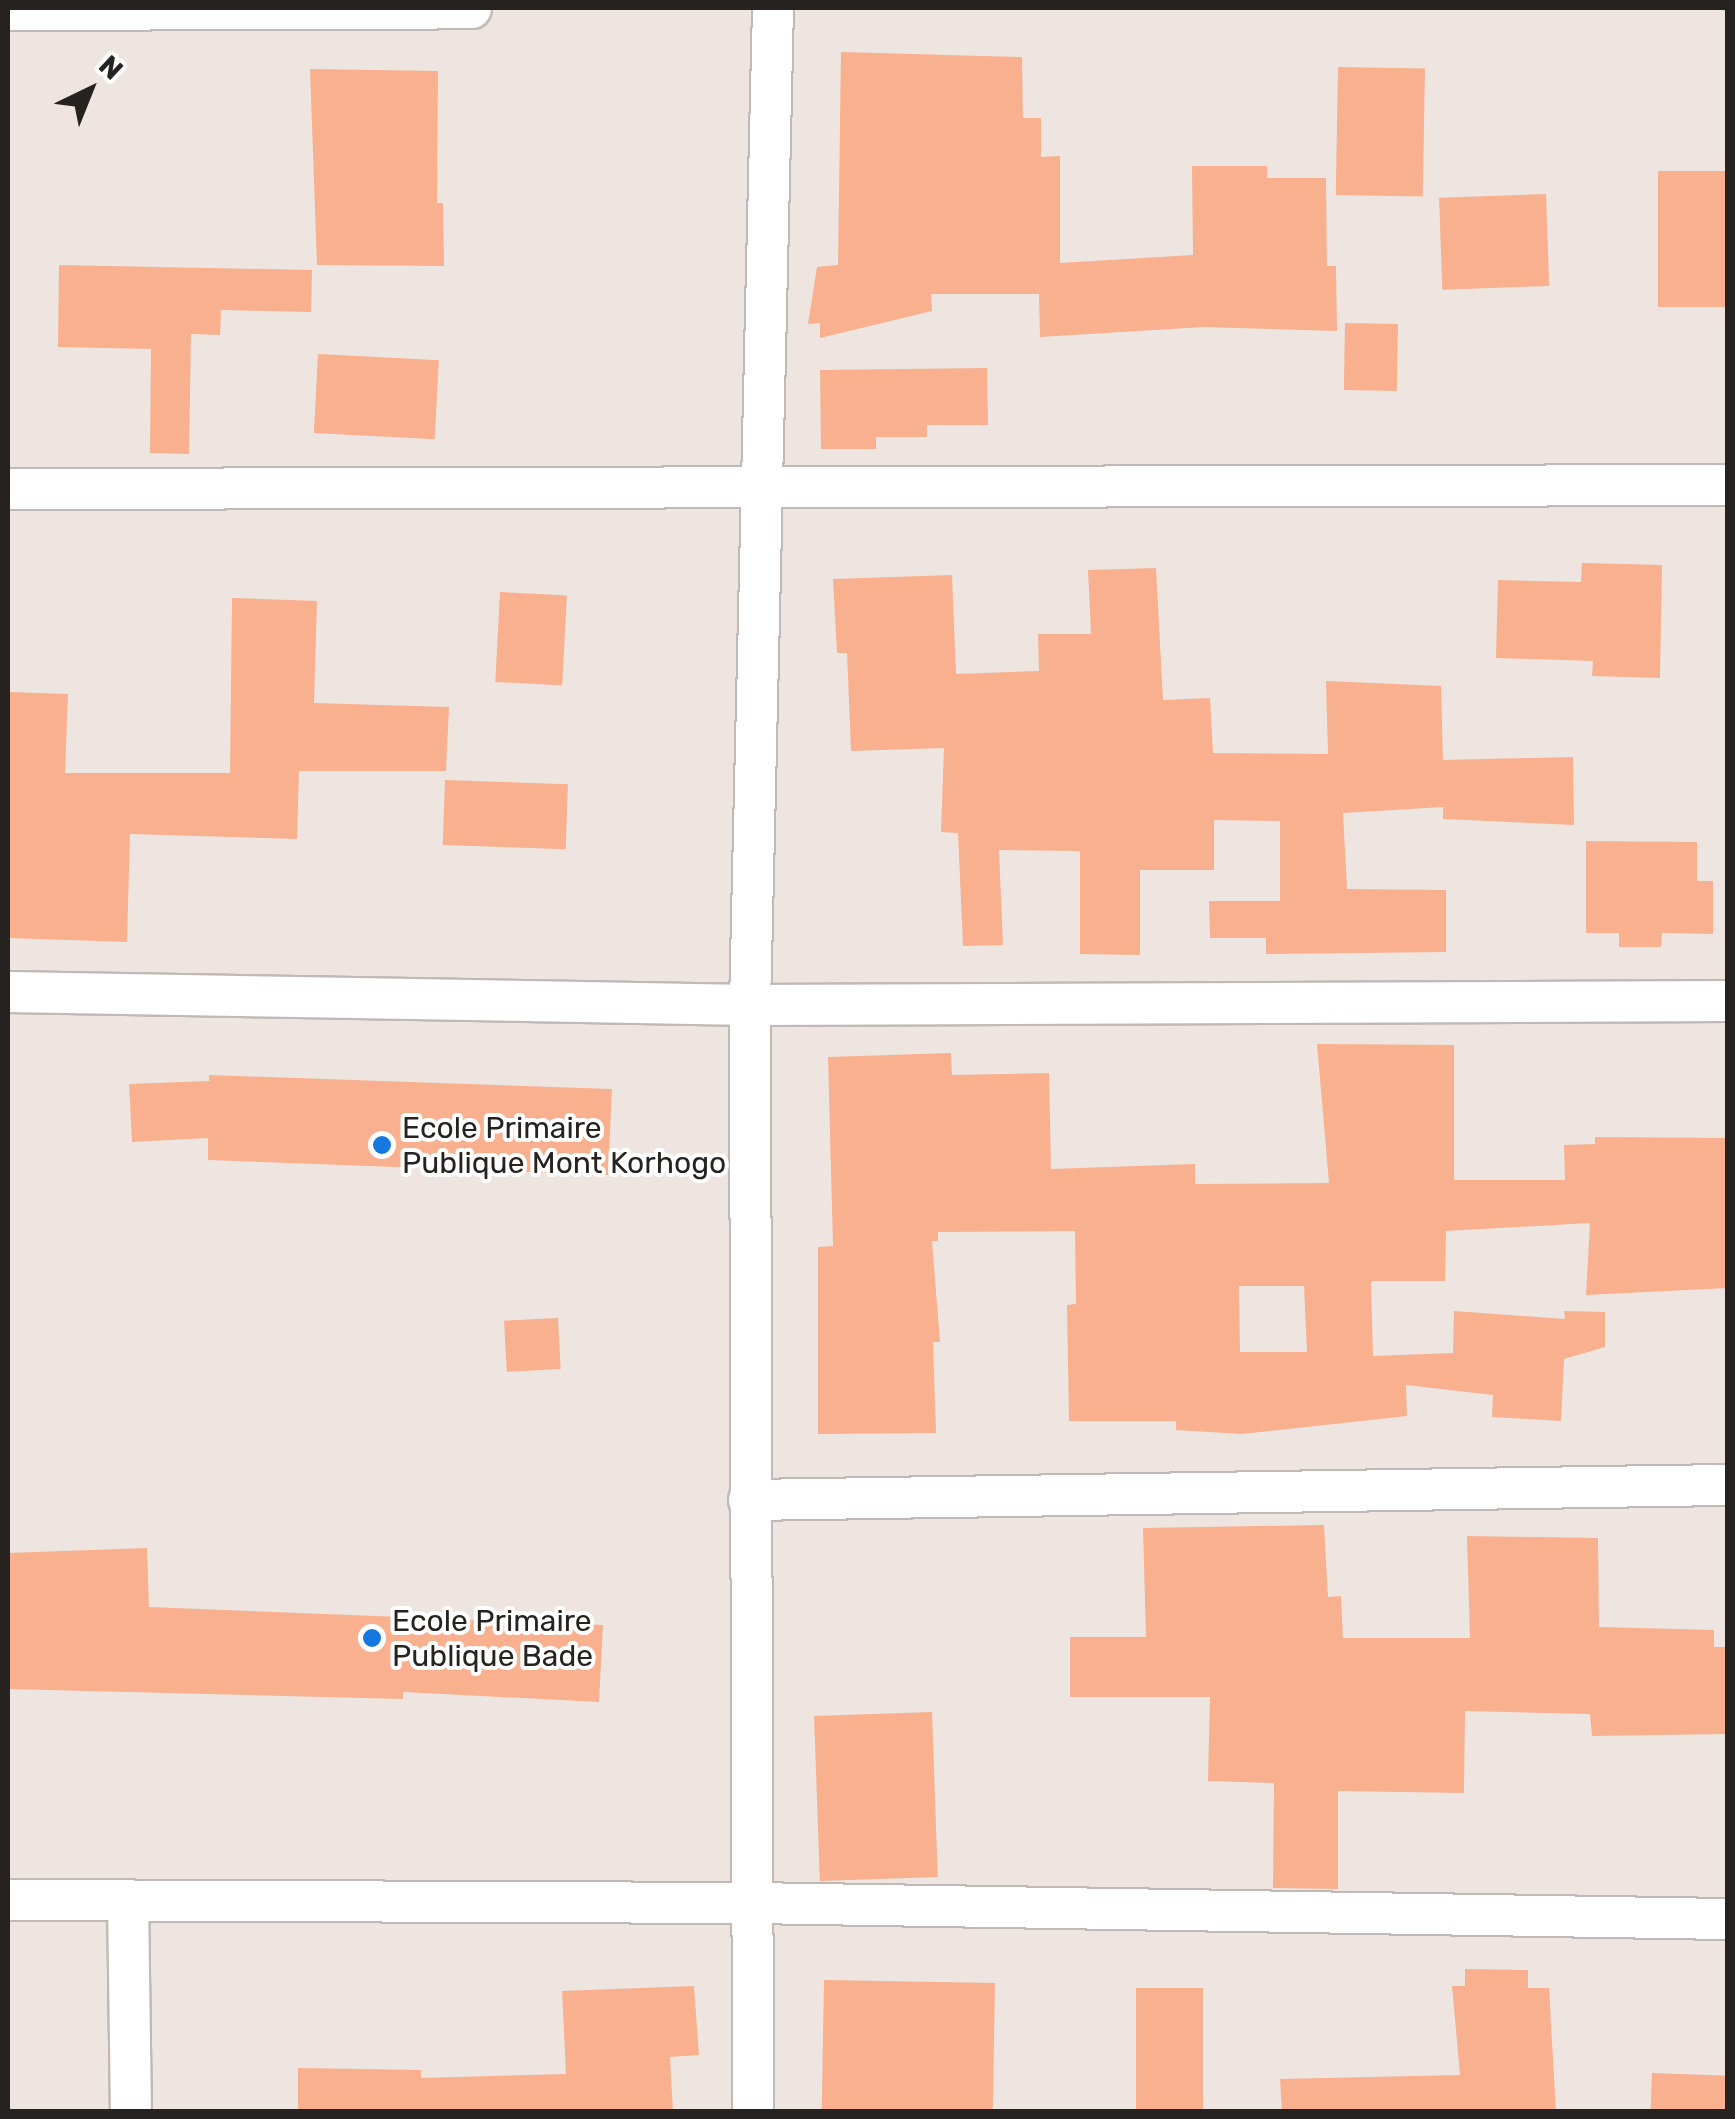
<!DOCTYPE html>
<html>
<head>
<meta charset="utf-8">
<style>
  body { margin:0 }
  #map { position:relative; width:1735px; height:2119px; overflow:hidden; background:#eee5e1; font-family:Rubik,sans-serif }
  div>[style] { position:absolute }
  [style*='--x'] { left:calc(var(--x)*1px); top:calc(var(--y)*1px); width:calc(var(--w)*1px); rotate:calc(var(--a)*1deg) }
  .building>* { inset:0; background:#f8b08f; transform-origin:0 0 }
  .roads { filter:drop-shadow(2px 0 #c1b9b5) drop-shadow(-2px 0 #c1b9b5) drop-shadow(0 2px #c1b9b5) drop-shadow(0 -2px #c1b9b5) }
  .minor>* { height:40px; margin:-20px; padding:0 20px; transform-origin:20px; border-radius:20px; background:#fff }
  .dots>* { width:28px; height:28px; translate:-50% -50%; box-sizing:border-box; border:5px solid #fff; border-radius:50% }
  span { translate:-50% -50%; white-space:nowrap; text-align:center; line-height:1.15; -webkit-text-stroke:8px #fff; paint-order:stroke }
  .poi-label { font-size:30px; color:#252220 }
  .left { translate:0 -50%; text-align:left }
  .frame { position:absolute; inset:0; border:10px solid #252220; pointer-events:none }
  .north { position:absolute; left:40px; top:40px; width:100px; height:100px; -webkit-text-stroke:8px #fff; paint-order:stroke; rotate:43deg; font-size:28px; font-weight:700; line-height:40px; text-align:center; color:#252220 }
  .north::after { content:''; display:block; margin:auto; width:35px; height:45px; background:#252220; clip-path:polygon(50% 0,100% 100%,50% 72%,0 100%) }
</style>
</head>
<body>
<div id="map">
  <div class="building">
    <i style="clip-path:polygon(841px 52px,1022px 57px,1023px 118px,1041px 118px,1041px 157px,1060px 156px,1060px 263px,1193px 255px,1192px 166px,1267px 166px,1267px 178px,1326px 178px,1327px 266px,1336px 266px,1337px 331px,1204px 327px,1040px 337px,1039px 294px,931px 294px,932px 311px,820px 338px,820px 323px,808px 324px,817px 267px,838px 265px)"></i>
    <i style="left:1338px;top:67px;width:87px;height:128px;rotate:1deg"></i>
    <i style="clip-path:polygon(310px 69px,438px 71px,437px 203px,443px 203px,444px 266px,317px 265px)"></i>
    <i style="left:1728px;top:171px;width:136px;height:70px;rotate:90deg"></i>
    <i style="left:1546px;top:194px;width:92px;height:107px;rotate:88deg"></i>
    <i style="clip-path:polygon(59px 265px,312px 270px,311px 312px,221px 310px,220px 335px,191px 334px,189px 454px,150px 453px,151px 349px,58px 347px)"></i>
    <i style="left:1345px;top:323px;width:53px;height:67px;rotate:1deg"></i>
    <i style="left:318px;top:354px;width:121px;height:79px;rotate:3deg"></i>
    <i style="clip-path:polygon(987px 368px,988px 425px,927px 425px,927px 437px,876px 437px,876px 449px,821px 449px,820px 370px)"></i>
    <i style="clip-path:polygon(1582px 563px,1662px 565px,1660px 678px,1592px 676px,1593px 661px,1496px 658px,1498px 580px,1581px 582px)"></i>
    <i style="clip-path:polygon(1156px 568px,1163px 700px,1210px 698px,1213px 753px,1328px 754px,1326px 681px,1441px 686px,1443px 760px,1573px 757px,1574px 825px,1443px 819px,1443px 807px,1343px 813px,1347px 889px,1446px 890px,1446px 952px,1266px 954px,1266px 938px,1210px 938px,1209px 901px,1280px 901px,1280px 821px,1214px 820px,1214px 870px,1140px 870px,1140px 955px,1080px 954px,1080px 851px,999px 850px,1003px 945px,963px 946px,958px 833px,941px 832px,944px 748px,851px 751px,847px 653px,837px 653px,833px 579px,952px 575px,956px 674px,1039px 671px,1038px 634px,1091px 634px,1088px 570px)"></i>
    <i style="left:500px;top:592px;width:67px;height:90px;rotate:3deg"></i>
    <i style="clip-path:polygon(232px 598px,317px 601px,314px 703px,449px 707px,446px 771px,299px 771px,297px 839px,130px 834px,127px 942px,8px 938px,8px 692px,68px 694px,65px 773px,230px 773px)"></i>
    <i style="left:445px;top:780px;width:123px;height:65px;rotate:2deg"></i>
    <i style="clip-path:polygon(1586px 841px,1697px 842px,1697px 881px,1713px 881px,1713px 934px,1662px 933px,1661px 947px,1619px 947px,1619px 933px,1586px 933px)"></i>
    <i style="clip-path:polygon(evenodd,1317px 1044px,1454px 1045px,1454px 1180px,1565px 1180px,1564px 1145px,1595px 1144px,1595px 1137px,1728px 1138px,1728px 1288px,1586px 1295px,1590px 1223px,1446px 1231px,1445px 1281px,1371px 1281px,1373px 1356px,1453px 1353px,1454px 1311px,1565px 1319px,1564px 1311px,1605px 1312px,1605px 1347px,1564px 1359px,1561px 1421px,1492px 1417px,1493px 1395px,1406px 1385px,1407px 1416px,1242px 1434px,1176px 1430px,1176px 1421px,1069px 1421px,1067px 1305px,1076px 1304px,1075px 1231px,938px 1232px,938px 1241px,932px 1241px,940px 1342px,933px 1342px,936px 1433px,818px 1434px,818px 1247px,833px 1246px,828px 1057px,951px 1053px,952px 1075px,1049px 1073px,1051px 1169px,1195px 1164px,1195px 1184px,1329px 1183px,1317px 1044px,1239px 1286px,1304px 1286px,1307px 1352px,1240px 1352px,1239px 1286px)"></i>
    <i style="clip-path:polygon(209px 1075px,612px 1089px,608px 1175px,208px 1160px,208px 1138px,132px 1142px,129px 1084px,209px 1081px)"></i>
    <i style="left:558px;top:1318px;width:51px;height:54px;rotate:87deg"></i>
    <i style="clip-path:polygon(1324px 1525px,1328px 1597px,1341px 1596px,1343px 1638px,1470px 1638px,1467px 1536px,1598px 1538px,1599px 1627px,1714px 1630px,1714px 1647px,1728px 1647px,1728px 1734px,1592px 1736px,1590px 1714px,1465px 1711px,1464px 1793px,1338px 1791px,1338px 1889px,1273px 1888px,1274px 1783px,1208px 1781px,1210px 1697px,1070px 1697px,1070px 1637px,1146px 1637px,1143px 1528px)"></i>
    <i style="clip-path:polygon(147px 1548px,149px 1607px,603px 1625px,599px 1702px,403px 1692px,403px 1699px,8px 1689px,8px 1553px)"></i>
    <i style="left:932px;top:1712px;width:165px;height:118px;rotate:88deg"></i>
    <i style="clip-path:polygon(1465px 1969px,1528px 1970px,1528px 1988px,1549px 1988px,1556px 2112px,1282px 2112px,1280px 2079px,1460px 2075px,1452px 1986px,1465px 1986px)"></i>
    <i style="left:824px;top:1980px;width:171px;height:132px;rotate:1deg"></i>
    <i style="clip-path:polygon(694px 1986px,699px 2055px,670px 2057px,673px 2112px,298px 2112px,298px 2068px,421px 2070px,421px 2078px,566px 2074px,562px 1991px)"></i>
    <i style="left:1136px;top:1988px;width:67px;height:124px"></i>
    <i style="left:1652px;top:2073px;width:76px;height:39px;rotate:2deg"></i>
  </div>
  <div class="roads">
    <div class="minor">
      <i style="--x:8;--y:10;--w:463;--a:-0.2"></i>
      <i style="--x:8;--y:489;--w:1720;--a:-0.13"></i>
      <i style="--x:8;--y:992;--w:742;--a:1"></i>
      <i style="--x:750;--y:1005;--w:978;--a:-0.23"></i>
      <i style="--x:749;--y:1500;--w:979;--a:-0.88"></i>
      <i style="--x:8;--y:1900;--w:743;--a:0.23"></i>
      <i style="--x:751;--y:1903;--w:977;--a:0.94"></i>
      <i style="--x:128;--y:1900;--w:212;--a:89.2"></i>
      <i style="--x:753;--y:2112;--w:1107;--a:-90.16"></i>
      <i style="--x:750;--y:1005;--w:997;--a:-88.68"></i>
    </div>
  </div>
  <div class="dots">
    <i style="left:382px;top:1145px;background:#1577e0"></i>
    <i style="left:372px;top:1638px;background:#1577e0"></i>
  </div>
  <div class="poi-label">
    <span class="left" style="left:402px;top:1145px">Ecole Primaire<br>Publique Mont Korhogo</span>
    <span class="left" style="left:392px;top:1638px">Ecole Primaire<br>Publique Bade</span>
  </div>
  <div class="frame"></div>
  <div class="north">N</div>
</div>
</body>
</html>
